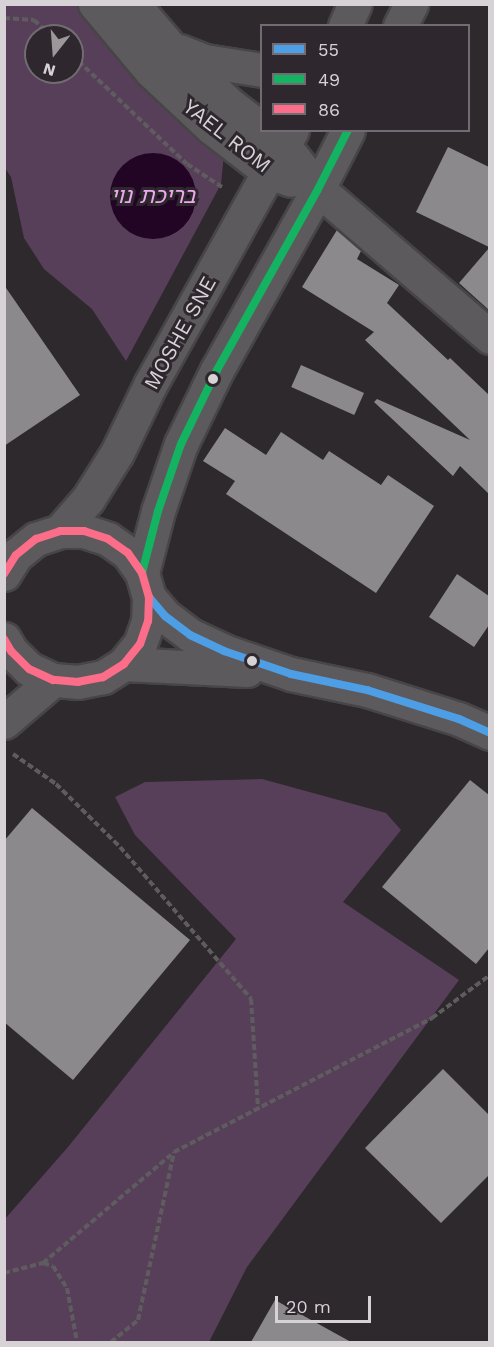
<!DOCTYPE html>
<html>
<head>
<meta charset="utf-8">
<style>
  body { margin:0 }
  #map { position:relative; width:494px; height:1347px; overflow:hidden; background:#2d292d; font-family:"Work Sans","Noto Sans Hebrew",sans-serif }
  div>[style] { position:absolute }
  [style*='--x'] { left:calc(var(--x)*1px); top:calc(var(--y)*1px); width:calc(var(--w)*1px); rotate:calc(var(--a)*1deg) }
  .green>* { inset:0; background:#583f59 }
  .water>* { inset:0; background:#220424 }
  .round { border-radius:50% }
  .building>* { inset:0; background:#8c898c; transform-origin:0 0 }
  .path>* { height:4px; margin-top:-2px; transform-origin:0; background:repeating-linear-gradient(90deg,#5e5c5e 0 6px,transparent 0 9px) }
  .roads { filter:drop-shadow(2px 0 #474547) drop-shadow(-2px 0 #474547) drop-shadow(0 2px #474547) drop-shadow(0 -2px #474547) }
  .minor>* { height:33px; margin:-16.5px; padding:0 16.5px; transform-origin:16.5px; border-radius:16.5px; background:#5c5a5c }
  .bus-1>* { height:8px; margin:-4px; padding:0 4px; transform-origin:4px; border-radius:4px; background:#4d9ee5 }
  .bus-2>* { height:8px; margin:-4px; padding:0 4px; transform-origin:4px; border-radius:4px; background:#13b361 }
  .bus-3>* { height:8px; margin:-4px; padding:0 4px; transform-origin:4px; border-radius:4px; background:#fb6d88 }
  .dots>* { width:16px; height:16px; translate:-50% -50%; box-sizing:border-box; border:3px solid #2e282e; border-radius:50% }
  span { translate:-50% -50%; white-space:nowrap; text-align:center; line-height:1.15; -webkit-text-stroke:6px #2e282e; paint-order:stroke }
  .street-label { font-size:21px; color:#d6d2d6 }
  .water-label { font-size:22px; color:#ecaaee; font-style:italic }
  .frame { position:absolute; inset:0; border:6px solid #d6d2d6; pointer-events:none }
  .legend { position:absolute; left:260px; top:24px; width:210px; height:108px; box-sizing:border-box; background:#2e282e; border:2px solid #716c71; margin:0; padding:8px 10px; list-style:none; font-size:18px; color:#d6d2d6 }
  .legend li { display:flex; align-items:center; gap:12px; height:30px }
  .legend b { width:30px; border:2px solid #716c71 }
  .north { position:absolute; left:24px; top:24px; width:60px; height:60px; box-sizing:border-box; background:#2e282e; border:2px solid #716c71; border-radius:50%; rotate:197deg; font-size:16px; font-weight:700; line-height:24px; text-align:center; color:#d6d2d6 }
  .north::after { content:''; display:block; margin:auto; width:21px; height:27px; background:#9b979b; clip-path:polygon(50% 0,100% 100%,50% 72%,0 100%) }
  .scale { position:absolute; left:275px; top:1296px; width:96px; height:27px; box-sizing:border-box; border:3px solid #d6d2d6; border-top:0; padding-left:8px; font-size:18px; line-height:21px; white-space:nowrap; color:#d6d2d6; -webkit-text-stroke:4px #2e282e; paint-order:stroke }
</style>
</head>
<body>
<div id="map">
  <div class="green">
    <i style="clip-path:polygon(evenodd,5px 5px,78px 5px,89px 21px,224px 154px,221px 184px,126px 361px,92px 309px,44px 269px,24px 238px,11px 177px,5px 168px,5px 5px,36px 36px,72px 36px,72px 72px,36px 72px,36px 36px)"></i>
    <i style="clip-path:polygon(262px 779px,386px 813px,401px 830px,343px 902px,459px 980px,247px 1267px,209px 1342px,5px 1342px,5px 1219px,68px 1147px,236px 939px,135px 835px,115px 797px,145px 782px)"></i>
  </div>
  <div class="water">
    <i class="round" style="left:110px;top:153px;width:86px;height:86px"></i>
  </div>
  <div class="building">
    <i style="clip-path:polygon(448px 147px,489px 167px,489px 247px,416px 212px)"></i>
    <i style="clip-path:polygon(337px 230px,361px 251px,357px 259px,399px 285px,387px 303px,448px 360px,450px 358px,489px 395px,489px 494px,460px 466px,453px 476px,374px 402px,377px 399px,470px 440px,365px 340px,374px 332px,302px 287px)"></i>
    <i style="clip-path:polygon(489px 248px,489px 310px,459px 283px)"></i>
    <i style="clip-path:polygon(4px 285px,80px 395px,4px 446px)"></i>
    <i style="left:301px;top:365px;width:69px;height:24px;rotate:24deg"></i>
    <i style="clip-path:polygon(225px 428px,266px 455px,281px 432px,323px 460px,329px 451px,381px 485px,388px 475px,434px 506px,376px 593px,226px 494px,235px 481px,203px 461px)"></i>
    <i style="clip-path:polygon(457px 574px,489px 596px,489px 625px,474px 647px,429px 617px)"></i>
    <i style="clip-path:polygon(470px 780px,489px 795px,489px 948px,476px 964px,382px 887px)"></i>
    <i style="clip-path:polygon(32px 808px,190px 940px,73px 1080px,4px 1022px,4px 841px)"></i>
    <i style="clip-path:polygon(443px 1069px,489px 1115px,489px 1175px,441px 1223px,365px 1148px)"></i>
    <i style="clip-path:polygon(275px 1300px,351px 1342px,251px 1342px)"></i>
  </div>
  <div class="path">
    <i style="--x:4;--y:18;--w:30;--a:4"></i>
    <i style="--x:34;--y:20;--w:23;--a:43"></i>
    <i style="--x:72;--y:55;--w:158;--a:43.5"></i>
    <i style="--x:187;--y:164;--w:42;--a:33.3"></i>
    <i style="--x:13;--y:754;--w:52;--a:34.9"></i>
    <i style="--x:56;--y:784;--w:90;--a:44.5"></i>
    <i style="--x:120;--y:847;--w:201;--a:49.2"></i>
    <i style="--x:251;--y:999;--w:109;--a:86.3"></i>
    <i style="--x:43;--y:1263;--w:170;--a:-40.2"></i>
    <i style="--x:4;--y:1273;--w:40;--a:-14.4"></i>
    <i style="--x:43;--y:1263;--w:10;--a:17"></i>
    <i style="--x:53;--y:1266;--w:26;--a:58"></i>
    <i style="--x:67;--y:1288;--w:55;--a:79.5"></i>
    <i style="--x:111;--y:1342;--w:35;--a:-39"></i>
    <i style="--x:138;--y:1320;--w:172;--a:-77.9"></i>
    <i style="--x:174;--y:1152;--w:291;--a:-27.4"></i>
    <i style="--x:432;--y:1018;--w:72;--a:-36.6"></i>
  </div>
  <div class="roads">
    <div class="minor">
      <i style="--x:95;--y:4;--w:87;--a:50.1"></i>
      <i style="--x:151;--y:71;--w:83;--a:43.1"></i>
      <i style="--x:212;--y:128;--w:72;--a:37.7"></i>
      <i style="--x:269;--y:172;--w:23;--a:20"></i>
      <i style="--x:133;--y:4;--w:65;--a:49.4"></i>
      <i style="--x:175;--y:53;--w:76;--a:43.4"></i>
      <i style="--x:230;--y:105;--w:40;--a:37"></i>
      <i style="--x:345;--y:26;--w:24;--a:-66"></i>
      <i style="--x:400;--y:26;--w:25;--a:-63"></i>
      <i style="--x:179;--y:51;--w:28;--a:21"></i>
      <i style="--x:205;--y:61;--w:58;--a:9"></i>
      <i style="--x:263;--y:130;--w:26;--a:37"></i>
      <i style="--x:284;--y:146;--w:55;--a:51.7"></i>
      <i style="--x:318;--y:189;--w:227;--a:40.7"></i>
      <i style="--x:60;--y:531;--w:43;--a:-48.8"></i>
      <i style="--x:88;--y:499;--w:54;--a:-57.8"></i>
      <i style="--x:117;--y:453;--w:76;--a:-64.1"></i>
      <i style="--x:150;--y:385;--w:292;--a:-60.9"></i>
      <i style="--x:142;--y:573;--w:64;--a:-75.5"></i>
      <i style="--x:158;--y:511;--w:71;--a:-71.1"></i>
      <i style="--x:181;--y:444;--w:82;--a:-64.1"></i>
      <i style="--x:217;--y:370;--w:207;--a:-60.8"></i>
      <i style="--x:318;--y:189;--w:66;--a:-63"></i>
      <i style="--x:4;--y:574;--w:22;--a:-58"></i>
      <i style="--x:16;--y:555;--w:26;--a:-39"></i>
      <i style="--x:36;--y:539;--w:25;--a:-18"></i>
      <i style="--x:60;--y:531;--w:24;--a:0"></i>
      <i style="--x:84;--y:531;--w:25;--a:18"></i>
      <i style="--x:108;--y:539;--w:24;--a:35"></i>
      <i style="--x:128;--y:553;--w:24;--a:55"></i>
      <i style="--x:142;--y:573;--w:25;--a:74"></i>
      <i style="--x:149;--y:597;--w:24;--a:92"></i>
      <i style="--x:148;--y:621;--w:24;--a:109"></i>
      <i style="--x:140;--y:644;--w:26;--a:129"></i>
      <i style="--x:124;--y:664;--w:25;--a:148"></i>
      <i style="--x:103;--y:677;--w:25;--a:169"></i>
      <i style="--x:78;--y:682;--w:25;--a:-175"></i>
      <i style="--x:53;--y:680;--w:26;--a:-155"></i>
      <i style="--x:29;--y:669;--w:25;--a:-135"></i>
      <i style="--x:11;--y:651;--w:14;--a:-120"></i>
      <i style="--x:149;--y:597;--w:25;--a:50"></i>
      <i style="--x:165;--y:616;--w:31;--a:37"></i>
      <i style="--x:190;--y:635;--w:38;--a:25"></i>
      <i style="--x:224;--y:651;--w:71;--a:18.9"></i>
      <i style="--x:291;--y:674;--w:78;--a:11.9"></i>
      <i style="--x:367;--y:690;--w:96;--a:17.5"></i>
      <i style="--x:459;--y:719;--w:34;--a:24"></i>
      <i style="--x:124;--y:664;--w:123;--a:2.8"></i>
      <i style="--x:4;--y:722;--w:65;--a:-40.6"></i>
    </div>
  </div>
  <div class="bus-1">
    <i style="--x:149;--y:597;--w:25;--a:50"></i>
    <i style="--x:165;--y:616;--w:31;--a:37"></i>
    <i style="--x:190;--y:635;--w:38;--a:25"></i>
    <i style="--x:224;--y:651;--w:71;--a:18.9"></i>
    <i style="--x:291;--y:674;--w:78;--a:11.9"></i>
    <i style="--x:367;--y:690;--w:96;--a:17.5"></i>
    <i style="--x:459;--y:719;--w:34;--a:24"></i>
  </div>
  <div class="bus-2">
    <i style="--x:142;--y:573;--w:64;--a:-75.5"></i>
    <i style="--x:158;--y:511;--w:71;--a:-71.1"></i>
    <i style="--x:181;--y:444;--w:82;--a:-64.1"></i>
    <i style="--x:217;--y:370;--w:207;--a:-60.8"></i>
    <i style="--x:318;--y:189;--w:66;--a:-63"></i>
  </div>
  <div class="bus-3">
    <i style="--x:4;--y:574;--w:22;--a:-58"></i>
    <i style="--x:16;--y:555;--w:26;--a:-39"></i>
    <i style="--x:36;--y:539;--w:25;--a:-18"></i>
    <i style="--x:60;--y:531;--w:24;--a:0"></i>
    <i style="--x:84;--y:531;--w:25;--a:18"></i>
    <i style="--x:108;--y:539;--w:24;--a:35"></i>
    <i style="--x:128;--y:553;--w:24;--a:55"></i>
    <i style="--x:142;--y:573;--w:25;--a:74"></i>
    <i style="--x:149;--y:597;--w:24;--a:92"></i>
    <i style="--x:148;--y:621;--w:24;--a:109"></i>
    <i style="--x:140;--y:644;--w:26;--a:129"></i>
    <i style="--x:124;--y:664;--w:25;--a:148"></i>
    <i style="--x:103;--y:677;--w:25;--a:169"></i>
    <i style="--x:78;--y:682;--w:25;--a:-175"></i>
    <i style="--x:53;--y:680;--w:26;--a:-155"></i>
    <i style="--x:29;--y:669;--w:25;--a:-135"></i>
    <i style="--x:11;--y:651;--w:14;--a:-120"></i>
  </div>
  <div class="dots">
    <i style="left:213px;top:379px;background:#d6d2d6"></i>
    <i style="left:252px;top:661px;background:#d6d2d6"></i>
  </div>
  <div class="street-label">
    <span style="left:227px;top:136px;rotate:38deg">YAEL ROM</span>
    <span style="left:180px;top:333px;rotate:-61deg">MOSHE SNE</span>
  </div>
  <div class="water-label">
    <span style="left:153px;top:196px">בריכת נוי</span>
  </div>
  <div class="frame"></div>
  <ul class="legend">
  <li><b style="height:8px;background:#4d9ee5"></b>55</li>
  <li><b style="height:8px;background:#13b361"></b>49</li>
  <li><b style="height:8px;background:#fb6d88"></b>86</li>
  </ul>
  <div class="north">N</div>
  <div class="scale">20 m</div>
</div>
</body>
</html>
